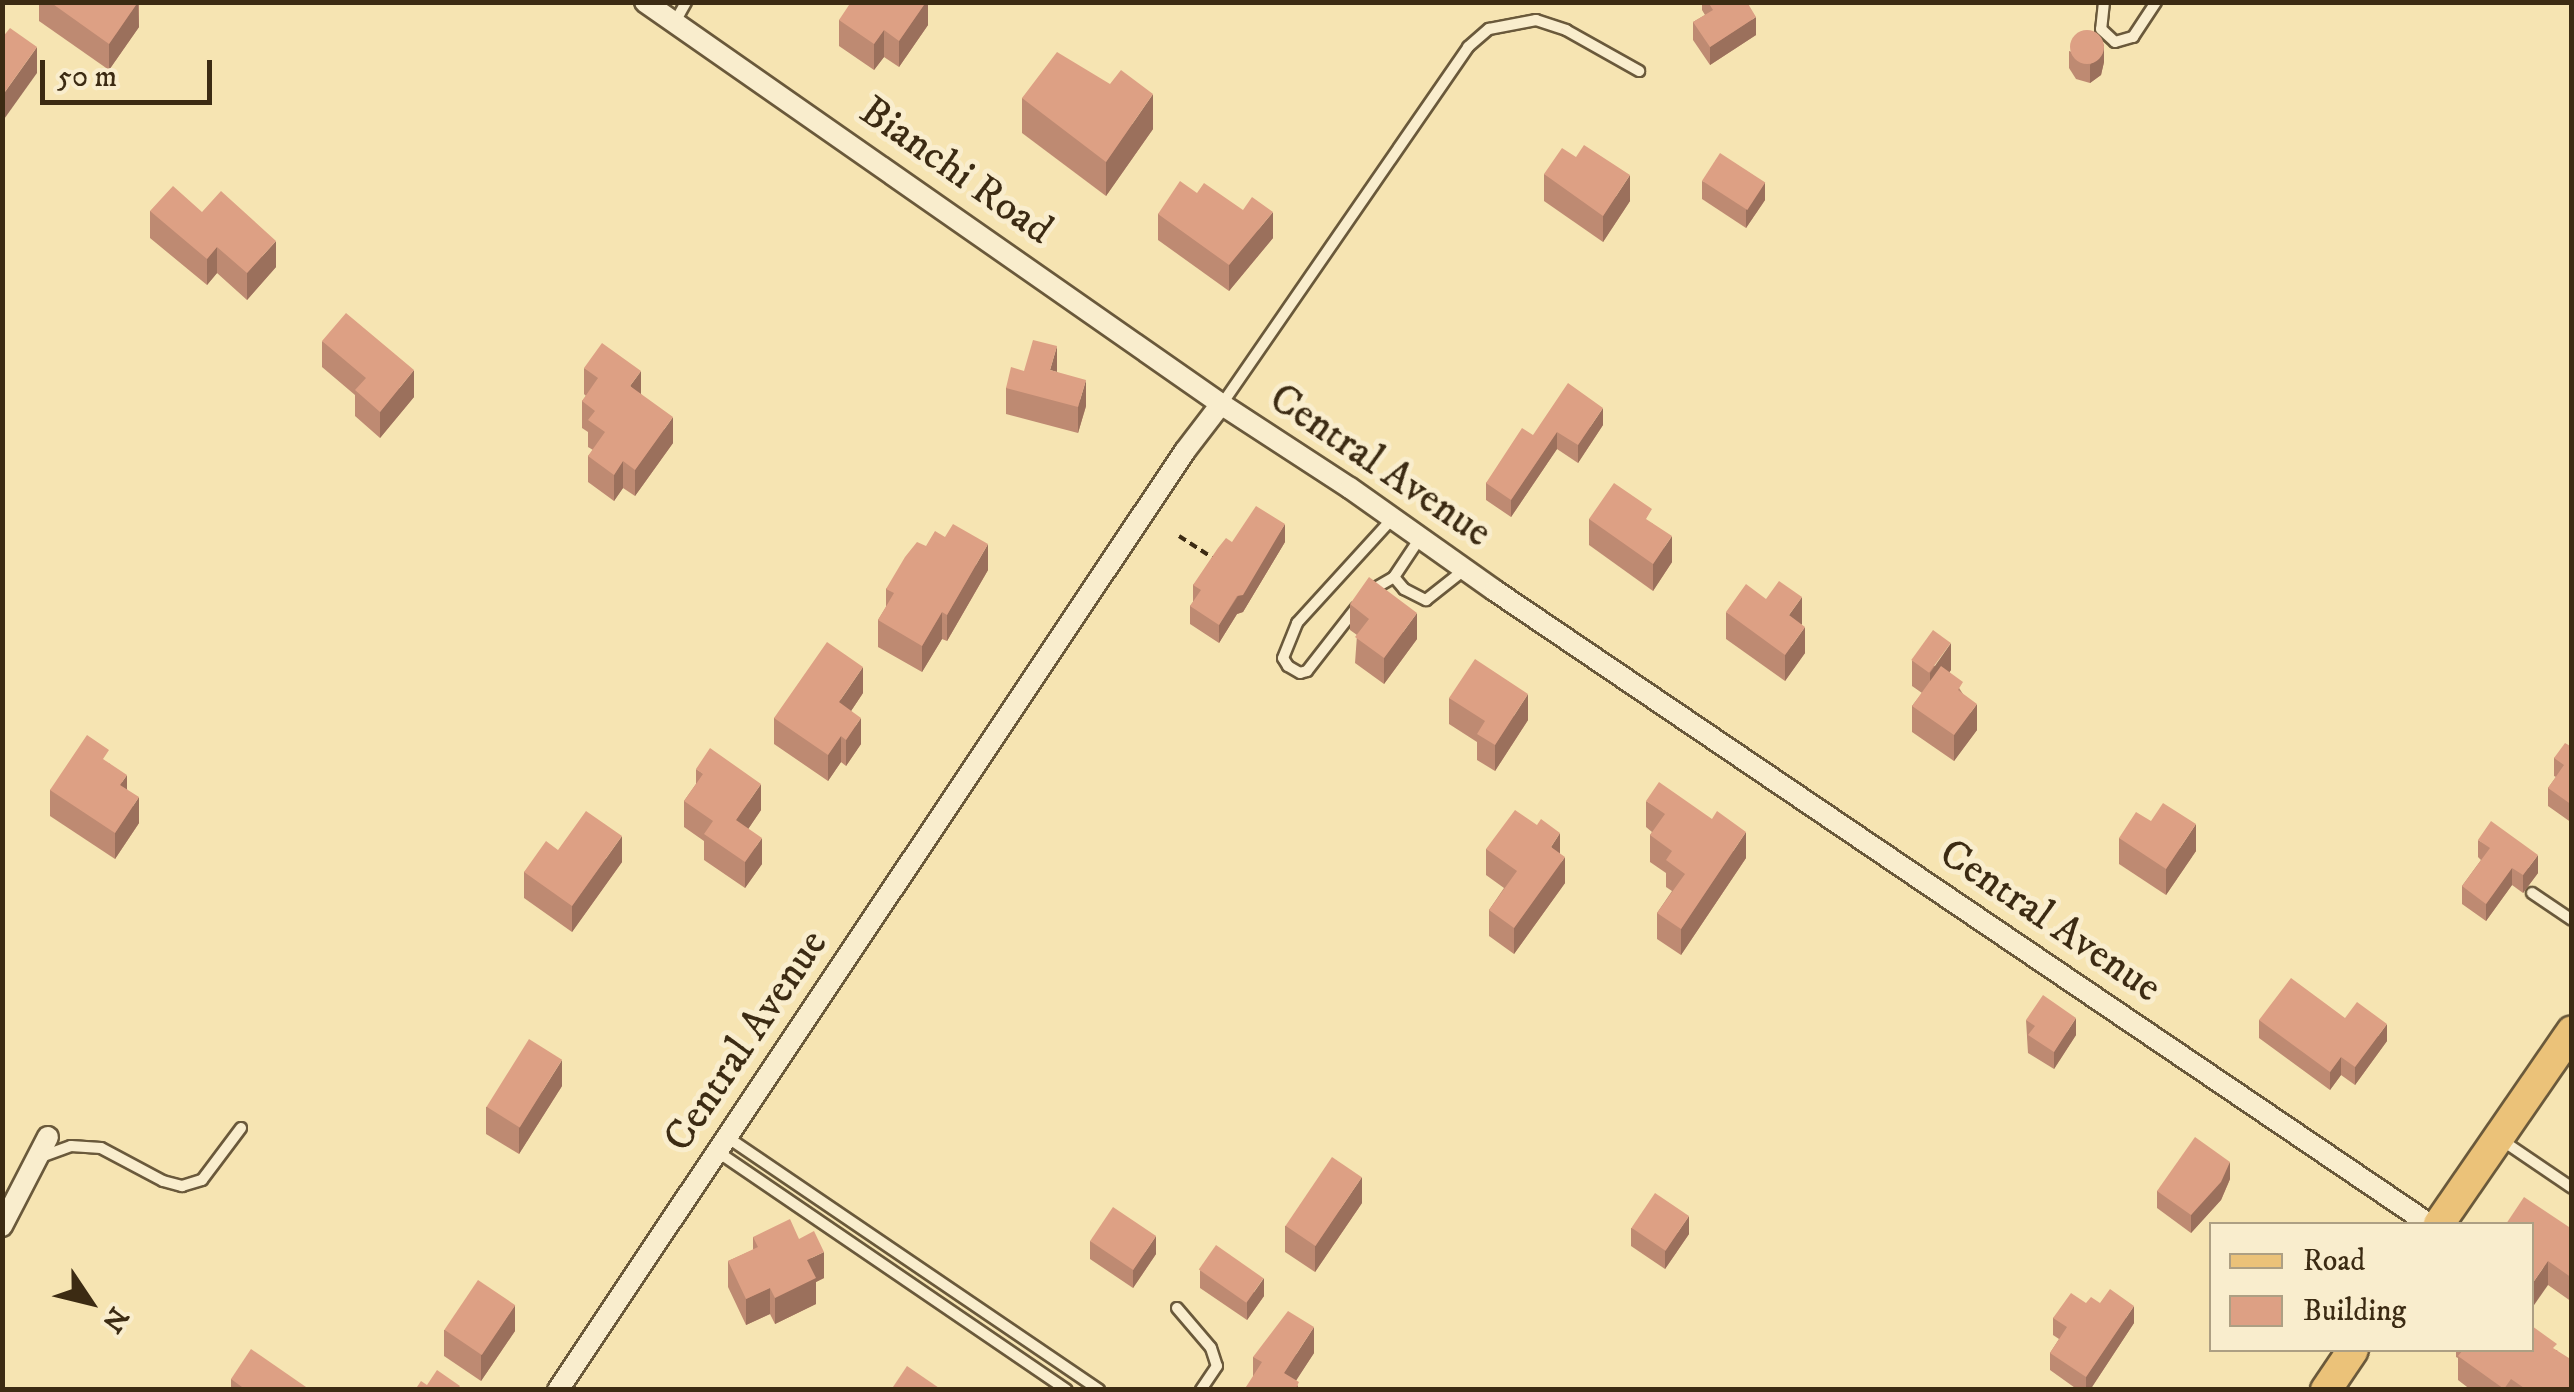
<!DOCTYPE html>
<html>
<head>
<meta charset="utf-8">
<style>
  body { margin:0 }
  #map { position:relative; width:2574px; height:1392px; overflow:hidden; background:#f6e4b2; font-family:"IM FELL DW Pica",serif }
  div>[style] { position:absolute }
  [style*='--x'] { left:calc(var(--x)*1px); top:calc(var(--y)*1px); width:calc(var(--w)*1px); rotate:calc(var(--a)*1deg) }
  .path>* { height:4px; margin-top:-2px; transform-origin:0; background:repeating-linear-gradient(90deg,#3c2b13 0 8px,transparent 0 13px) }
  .roads { filter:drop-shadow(2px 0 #6a593b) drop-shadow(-2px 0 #6a593b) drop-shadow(0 2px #6a593b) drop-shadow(0 -2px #6a593b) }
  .lane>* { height:10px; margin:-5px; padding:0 5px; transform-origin:5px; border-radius:5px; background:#f9edcd }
  .street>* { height:20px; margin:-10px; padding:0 10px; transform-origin:10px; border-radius:10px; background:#f9edcd }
  .primary>* { height:30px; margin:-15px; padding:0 15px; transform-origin:15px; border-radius:15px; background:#ebc279 }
  .wall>* { inset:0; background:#be8a72 }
  .shaded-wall>* { inset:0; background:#9b705c }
  .building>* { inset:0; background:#dda084; transform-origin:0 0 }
  .round { border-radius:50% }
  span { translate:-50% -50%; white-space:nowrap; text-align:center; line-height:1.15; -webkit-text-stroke:10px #f9edcd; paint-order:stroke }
  .street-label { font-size:42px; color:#3c2b13 }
  .frame { position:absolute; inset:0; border:5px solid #3c2b13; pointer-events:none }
  .legend { position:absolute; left:2209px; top:1222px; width:325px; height:130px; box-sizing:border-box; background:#f9edcd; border:2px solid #ad9f83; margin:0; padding:12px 18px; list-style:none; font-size:30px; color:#3c2b13 }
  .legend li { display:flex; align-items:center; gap:20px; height:50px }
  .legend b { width:50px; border:2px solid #ad9f83 }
  .north { position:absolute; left:40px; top:1252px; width:100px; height:100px; -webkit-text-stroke:8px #f9edcd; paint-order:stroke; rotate:125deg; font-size:28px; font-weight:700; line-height:40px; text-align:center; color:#3c2b13 }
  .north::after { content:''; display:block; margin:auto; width:35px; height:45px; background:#3c2b13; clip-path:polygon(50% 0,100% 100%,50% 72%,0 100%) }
  .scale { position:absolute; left:40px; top:60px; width:172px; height:45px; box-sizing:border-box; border:5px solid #3c2b13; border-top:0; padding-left:12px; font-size:30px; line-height:35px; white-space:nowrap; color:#3c2b13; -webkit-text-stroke:8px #f9edcd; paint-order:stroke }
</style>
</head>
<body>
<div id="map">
  <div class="path">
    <i style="--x:1179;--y:536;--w:40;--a:32.9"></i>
  </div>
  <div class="roads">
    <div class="lane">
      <i style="--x:2104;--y:2;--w:27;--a:96"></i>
      <i style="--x:2101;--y:29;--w:19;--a:43"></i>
      <i style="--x:2115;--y:42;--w:19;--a:-16"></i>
      <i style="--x:2133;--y:37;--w:42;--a:-56.7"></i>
      <i style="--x:675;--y:22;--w:23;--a:-61"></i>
      <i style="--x:1222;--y:404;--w:434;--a:-55.4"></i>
      <i style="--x:1468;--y:47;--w:28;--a:-41"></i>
      <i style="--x:1489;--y:29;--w:48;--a:-10.8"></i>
      <i style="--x:1536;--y:20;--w:32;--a:18"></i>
      <i style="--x:1566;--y:30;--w:84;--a:29.3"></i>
      <i style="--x:1420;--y:538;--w:47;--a:123.7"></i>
      <i style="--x:1394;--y:577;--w:16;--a:50"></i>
      <i style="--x:1404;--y:589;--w:25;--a:27"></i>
      <i style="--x:1426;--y:600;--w:48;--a:-38.3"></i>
      <i style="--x:1370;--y:591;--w:28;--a:-30"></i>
      <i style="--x:1356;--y:608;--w:80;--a:127.9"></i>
      <i style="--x:1307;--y:671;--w:7;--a:164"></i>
      <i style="--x:1300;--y:673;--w:14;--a:-150"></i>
      <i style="--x:1288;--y:666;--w:9;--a:-122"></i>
      <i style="--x:1283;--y:658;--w:38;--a:-68"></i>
      <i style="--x:1297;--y:623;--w:142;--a:-47.6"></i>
      <i style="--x:2532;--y:893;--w:48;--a:34"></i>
      <i style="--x:727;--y:1137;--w:450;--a:34.2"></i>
      <i style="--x:2500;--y:1139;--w:87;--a:34.2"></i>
      <i style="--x:718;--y:1152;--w:422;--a:34.3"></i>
      <i style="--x:38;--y:1158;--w:35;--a:-20"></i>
      <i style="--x:71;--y:1146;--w:30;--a:4"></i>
      <i style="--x:101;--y:1148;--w:70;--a:28"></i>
      <i style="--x:163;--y:1181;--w:20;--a:15"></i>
      <i style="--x:182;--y:1186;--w:21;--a:-17"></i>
      <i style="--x:202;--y:1180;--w:65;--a:-53.1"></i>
      <i style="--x:1177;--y:1308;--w:52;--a:49.6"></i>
      <i style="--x:1211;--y:1348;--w:19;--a:72"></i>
      <i style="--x:1217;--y:1366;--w:29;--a:124"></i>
    </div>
    <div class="street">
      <i style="--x:645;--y:2;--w:702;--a:34.91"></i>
      <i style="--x:2;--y:1226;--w:100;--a:-62.7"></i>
      <i style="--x:558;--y:1390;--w:1129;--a:-56.27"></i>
      <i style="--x:1185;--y:451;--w:59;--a:-52.5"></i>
      <i style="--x:1221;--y:404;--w:154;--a:33.1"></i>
      <i style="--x:1350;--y:488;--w:176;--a:35.3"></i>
      <i style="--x:1494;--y:590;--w:1130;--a:34.14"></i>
    </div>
    <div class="primary">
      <i style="--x:2439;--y:1224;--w:234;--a:-55.4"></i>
      <i style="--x:2326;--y:1390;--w:48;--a:-56"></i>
    </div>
  </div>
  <div class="wall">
    <i style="clip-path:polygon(39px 2px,139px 2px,139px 27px,109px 70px,39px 21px)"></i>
    <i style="clip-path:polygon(928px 2px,928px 25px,899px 67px,884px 57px,874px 70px,839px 46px,839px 20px)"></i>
    <i style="clip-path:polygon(1702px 2px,1747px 2px,1756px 35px,1710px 65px,1693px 40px,1693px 22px,1705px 15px,1702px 10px)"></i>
    <i style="clip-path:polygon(2069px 51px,2104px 62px,2101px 75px,2090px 83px,2076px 79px,2069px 68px)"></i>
    <i style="clip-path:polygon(1022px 98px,1153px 129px,1106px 196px,1022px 133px)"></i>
    <i style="clip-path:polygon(1544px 174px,1630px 201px,1603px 242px,1544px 201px)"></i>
    <i style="clip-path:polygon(1702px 181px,1765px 200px,1746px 228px,1702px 199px)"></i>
    <i style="clip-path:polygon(1197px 193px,1273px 238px,1229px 291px,1158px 240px,1158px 214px)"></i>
    <i style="clip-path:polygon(150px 211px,202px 212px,276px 267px,247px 300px,217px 273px,207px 285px,150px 238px)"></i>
    <i style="clip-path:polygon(322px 341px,414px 397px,380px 438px,355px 416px,355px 395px,322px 367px)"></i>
    <i style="clip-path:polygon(584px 368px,641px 394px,673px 443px,635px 496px,623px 488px,614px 501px,588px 482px,588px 456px,593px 450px,588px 447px,588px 432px,582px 428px,582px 401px,586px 396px,584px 394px)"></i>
    <i style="clip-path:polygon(1024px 371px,1057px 372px,1086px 406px,1078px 433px,1006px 414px,1006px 388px)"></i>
    <i style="clip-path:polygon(1603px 425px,1578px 463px,1557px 449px,1511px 517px,1486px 500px,1486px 483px,1533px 435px)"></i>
    <i style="clip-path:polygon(1589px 519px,1652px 523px,1672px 562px,1653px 591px,1589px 545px)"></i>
    <i style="clip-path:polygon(1232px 542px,1285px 542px,1243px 612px,1237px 614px,1219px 643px,1190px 624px,1190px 606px,1193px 602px,1193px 585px)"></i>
    <i style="clip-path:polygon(926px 546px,988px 570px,947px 641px,942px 639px,922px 672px,878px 647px,878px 620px,886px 607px,886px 589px)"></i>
    <i style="clip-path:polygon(1350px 604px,1417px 639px,1384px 684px,1355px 663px,1357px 635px,1350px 630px)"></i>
    <i style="clip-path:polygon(1726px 612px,1805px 653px,1785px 681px,1726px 639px)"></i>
    <i style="clip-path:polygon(1912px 660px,1951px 670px,1949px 672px,1963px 694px,1977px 730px,1954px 761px,1912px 732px,1912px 706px,1922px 693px,1912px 686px)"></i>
    <i style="clip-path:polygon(863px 693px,851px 711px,861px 744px,846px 766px,841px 762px,828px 781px,774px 744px,774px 718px)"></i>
    <i style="clip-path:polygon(1449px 698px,1528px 720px,1495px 771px,1477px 760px,1477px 742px,1449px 724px)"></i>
    <i style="clip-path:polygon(2572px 747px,2572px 823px,2548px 806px,2548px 788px,2556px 777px,2554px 776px,2554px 758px)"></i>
    <i style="clip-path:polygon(109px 763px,127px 789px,139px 823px,115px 859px,50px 816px,50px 790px)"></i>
    <i style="clip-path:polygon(696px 769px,761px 810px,748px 829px,762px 864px,745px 888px,704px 860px,704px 841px,684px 827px,684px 801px,696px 784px)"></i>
    <i style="clip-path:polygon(1646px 801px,1746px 858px,1681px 955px,1657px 939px,1657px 913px,1672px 891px,1666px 887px,1666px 873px,1650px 862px,1650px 835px,1652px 832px,1646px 827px)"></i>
    <i style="clip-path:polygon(2119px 838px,2196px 851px,2166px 895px,2119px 864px)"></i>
    <i style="clip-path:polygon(2478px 840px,2538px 873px,2523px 893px,2512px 885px,2486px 921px,2462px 904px,2462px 886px,2481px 860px,2478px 857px)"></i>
    <i style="clip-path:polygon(1486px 849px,1560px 854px,1565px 883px,1514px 954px,1489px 936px,1489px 910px,1504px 888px,1486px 875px)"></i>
    <i style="clip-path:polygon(558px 850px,622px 862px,572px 932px,524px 898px,524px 872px)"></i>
    <i style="clip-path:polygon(2345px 1018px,2387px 1041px,2355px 1085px,2341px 1075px,2330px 1090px,2259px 1038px,2259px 1020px)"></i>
    <i style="clip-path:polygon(2026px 1020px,2076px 1035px,2054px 1069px,2028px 1053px)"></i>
    <i style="clip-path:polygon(562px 1086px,519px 1154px,486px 1134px,486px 1107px)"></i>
    <i style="clip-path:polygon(2230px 1179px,2221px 1200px,2191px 1233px,2157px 1208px,2157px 1191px)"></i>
    <i style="clip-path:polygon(1362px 1203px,1315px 1272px,1285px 1252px,1285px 1226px)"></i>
    <i style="clip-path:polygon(2532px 1224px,2572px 1229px,2572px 1302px,2548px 1285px)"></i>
    <i style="clip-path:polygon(1631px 1228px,1689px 1234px,1665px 1269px,1631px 1246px)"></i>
    <i style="clip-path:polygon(753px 1237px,799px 1239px,824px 1278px,816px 1282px,816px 1304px,775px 1324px,770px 1314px,746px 1325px,728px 1287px,728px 1261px,753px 1250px)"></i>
    <i style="clip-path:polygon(1090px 1241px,1156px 1254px,1133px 1288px,1090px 1259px)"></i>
    <i style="clip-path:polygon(1200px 1270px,1264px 1296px,1247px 1320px,1200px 1288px)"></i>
    <i style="clip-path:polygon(2086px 1303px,2100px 1303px,2134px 1323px,2090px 1390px,2078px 1390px,2050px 1370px,2050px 1353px,2059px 1339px,2053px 1335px,2053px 1318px)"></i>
    <i style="clip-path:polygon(444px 1330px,515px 1331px,481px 1381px,444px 1356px)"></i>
    <i style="clip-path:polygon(2456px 1350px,2557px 1350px,2572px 1390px,2471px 1390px,2458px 1380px,2458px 1358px,2456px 1357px)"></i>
    <i style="clip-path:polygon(1314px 1353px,1296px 1380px,1299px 1390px,1253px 1377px,1253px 1357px)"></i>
    <i style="clip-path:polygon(231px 1379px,306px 1390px,231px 1390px)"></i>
  </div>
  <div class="shaded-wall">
    <i style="clip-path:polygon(138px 2px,139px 27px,109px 70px,109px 44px)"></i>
    <i style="clip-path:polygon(926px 2px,928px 2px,928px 25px,899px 67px,899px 41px)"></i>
    <i style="clip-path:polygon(1756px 17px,1756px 35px,1710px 65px,1710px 47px)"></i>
    <i style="clip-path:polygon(884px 30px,884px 57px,874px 70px,874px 44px)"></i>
    <i style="clip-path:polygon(2104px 44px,2104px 62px,2101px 75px,2090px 83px,2090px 65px)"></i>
    <i style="clip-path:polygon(37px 47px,37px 73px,2px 122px,2px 96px)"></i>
    <i style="clip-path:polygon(1153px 94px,1153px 129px,1106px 196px,1106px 162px)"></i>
    <i style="clip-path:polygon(1630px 175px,1630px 201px,1603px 242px,1603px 216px)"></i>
    <i style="clip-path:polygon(1765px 182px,1765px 200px,1746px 228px,1746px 210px)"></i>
    <i style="clip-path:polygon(1273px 212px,1273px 238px,1229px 291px,1229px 265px)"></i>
    <i style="clip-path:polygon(276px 241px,276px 267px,247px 300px,247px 273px)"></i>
    <i style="clip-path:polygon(217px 247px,217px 273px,207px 285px,207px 259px)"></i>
    <i style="clip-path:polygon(1057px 346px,1057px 372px,1050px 370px)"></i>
    <i style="clip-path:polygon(414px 370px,414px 397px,380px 438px,380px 412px)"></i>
    <i style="clip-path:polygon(641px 371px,641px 398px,630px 386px)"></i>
    <i style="clip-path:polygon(1086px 380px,1086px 406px,1078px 433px,1078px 407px)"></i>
    <i style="clip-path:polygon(1603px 408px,1603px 425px,1578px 463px,1578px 445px)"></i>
    <i style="clip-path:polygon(673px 417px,673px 443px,635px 496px,635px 470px)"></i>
    <i style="clip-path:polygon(1557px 432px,1557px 449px,1511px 517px,1511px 500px)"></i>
    <i style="clip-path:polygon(623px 461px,623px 488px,614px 501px,614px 475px)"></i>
    <i style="clip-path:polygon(1285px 524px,1285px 542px,1243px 612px,1237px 614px,1219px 643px,1219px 625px)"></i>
    <i style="clip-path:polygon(1672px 536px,1672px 562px,1653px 591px,1653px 564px)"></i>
    <i style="clip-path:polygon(988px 544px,988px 570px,947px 641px,947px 615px)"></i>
    <i style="clip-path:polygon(1802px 597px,1802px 624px,1789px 641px,1789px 615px)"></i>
    <i style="clip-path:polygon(942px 612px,942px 639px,922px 672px,922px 646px)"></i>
    <i style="clip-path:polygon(1417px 613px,1417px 639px,1384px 684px,1384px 658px)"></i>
    <i style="clip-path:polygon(1805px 627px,1805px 653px,1785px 681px,1785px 655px)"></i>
    <i style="clip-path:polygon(1951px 643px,1951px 670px,1930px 700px,1930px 673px)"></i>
    <i style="clip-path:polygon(863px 667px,863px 693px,839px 729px,839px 702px)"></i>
    <i style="clip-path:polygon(1528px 694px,1528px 720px,1495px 771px,1495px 745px)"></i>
    <i style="clip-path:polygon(1977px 704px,1977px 730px,1954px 761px,1954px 735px)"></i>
    <i style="clip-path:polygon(861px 718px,861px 744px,846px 766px,846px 740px)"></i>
    <i style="clip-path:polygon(841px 736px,841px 762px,828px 781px,828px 755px)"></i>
    <i style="clip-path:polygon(127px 775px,127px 801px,120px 785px)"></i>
    <i style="clip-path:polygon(761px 784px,761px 810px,736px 847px,736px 820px)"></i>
    <i style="clip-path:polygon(139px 797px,139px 823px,115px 859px,115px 833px)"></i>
    <i style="clip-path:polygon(2196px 824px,2196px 851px,2166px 895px,2166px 869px)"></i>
    <i style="clip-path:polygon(1746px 832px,1746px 858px,1681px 955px,1681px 929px)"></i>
    <i style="clip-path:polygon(1560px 833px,1560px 859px,1551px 847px)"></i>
    <i style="clip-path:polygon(622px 836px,622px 862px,572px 932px,572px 906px)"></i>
    <i style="clip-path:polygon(762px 838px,762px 864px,745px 888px,745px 862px)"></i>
    <i style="clip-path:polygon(2538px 855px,2538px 873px,2523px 893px,2523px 875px)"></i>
    <i style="clip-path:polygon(1565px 857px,1565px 883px,1514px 954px,1514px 928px)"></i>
    <i style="clip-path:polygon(2512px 868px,2512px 885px,2486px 921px,2486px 904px)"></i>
    <i style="clip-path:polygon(2076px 1018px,2076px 1035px,2054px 1069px,2054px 1052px)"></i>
    <i style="clip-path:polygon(2387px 1024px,2387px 1041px,2355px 1085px,2355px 1067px)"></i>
    <i style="clip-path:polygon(2341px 1057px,2341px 1075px,2330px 1090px,2330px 1072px)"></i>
    <i style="clip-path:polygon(562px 1060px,562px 1086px,519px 1154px,519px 1128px)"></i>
    <i style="clip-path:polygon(2230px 1162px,2230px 1179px,2221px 1200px,2191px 1233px,2191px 1215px)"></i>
    <i style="clip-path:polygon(1362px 1177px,1362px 1203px,1315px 1272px,1315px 1246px)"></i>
    <i style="clip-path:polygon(1689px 1216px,1689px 1234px,1665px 1269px,1665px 1251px)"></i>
    <i style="clip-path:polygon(1156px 1236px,1156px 1254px,1133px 1288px,1133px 1270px)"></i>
    <i style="clip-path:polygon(824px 1252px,824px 1278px,816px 1282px,816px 1304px,775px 1324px,775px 1298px,807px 1260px)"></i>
    <i style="clip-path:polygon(2548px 1261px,2548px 1285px,2532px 1308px,2532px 1284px)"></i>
    <i style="clip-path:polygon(1264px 1278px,1264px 1296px,1247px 1320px,1247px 1302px)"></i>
    <i style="clip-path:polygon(770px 1288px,770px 1314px,746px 1325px,746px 1299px)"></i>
    <i style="clip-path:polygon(515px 1305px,515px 1331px,481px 1381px,481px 1355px)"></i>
    <i style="clip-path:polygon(2134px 1306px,2134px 1323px,2090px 1390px,2086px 1390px,2086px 1377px)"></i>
    <i style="clip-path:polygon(1314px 1327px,1314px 1353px,1290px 1390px,1284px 1373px)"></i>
  </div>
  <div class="building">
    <i style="clip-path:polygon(50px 2px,138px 2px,109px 44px)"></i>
    <i style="clip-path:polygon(851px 2px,926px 2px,899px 41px,884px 30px,874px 44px,839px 20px)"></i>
    <i style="clip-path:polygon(1708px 2px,1747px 2px,1756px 17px,1710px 47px,1693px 22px,1713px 10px)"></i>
    <i style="clip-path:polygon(10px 28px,37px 47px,2px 96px,2px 38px)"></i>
    <i class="round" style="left:2070px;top:30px;width:34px;height:34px"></i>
    <i style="clip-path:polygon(1057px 52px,1110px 84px,1121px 70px,1153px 94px,1106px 162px,1022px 98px)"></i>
    <i style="clip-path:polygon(1584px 145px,1630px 175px,1603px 216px,1544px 174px,1562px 148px,1576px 157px)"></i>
    <i style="left:1720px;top:153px;width:54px;height:33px;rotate:33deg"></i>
    <i style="clip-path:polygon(1180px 181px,1197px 193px,1204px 183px,1243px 210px,1252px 197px,1273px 212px,1229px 265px,1158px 214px)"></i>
    <i style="clip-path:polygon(173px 186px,202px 212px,221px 191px,276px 241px,247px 273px,217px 247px,207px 259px,150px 211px)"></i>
    <i style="clip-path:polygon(346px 313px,414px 370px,380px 412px,355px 390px,366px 378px,322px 341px)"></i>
    <i style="clip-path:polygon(1033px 340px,1057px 346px,1050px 370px,1086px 380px,1078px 407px,1006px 388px,1011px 367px,1024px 371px)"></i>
    <i style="clip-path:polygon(602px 343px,641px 371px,630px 386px,673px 417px,635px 470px,623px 461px,614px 475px,588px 456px,605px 432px,588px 420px,595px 411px,582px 401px,598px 378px,584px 368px)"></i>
    <i style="clip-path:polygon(1568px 383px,1603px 408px,1578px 445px,1557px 432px,1511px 500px,1486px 483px,1522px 428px,1533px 435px)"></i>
    <i style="clip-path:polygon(1614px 483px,1652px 509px,1646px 519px,1672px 536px,1653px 564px,1589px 519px)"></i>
    <i style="clip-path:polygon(1256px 506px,1285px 524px,1243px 595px,1237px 596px,1219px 625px,1190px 606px,1201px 590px,1193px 585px,1218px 548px,1226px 538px,1232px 542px)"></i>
    <i style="clip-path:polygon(953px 524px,988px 544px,947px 615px,942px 612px,922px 646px,878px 620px,894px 593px,886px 589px,905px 557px,917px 542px,926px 546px,935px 531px,945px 537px)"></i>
    <i style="clip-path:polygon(1369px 577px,1417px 613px,1384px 658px,1355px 637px,1369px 619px,1350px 604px)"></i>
    <i style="clip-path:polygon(1779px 581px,1802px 597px,1789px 615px,1805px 627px,1785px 655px,1726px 612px,1746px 584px,1766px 599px)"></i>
    <i style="left:1933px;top:630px;width:22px;height:37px;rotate:36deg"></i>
    <i style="clip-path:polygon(827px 642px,863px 667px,839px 702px,861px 718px,846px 740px,841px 736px,828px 755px,774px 718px)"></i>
    <i style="clip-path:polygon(1475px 659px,1528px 694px,1495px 745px,1477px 734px,1485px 721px,1449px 698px)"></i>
    <i style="clip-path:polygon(1941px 666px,1963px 682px,1958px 690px,1977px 704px,1954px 735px,1912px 706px)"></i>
    <i style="clip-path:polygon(87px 735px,109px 750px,103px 759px,127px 775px,120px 785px,139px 797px,115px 833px,50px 790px)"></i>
    <i style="clip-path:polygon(2565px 743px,2572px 747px,2572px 805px,2548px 788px,2564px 765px,2554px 758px)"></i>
    <i style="clip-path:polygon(710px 748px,761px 784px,736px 820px,762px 838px,745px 862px,704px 834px,713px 821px,684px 801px,703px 774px,696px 769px)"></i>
    <i style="clip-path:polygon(1659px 782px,1712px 819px,1717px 811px,1746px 832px,1681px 929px,1657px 913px,1685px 874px,1666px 860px,1672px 851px,1650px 835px,1665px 814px,1646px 801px)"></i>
    <i style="clip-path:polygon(2163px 803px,2196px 824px,2166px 869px,2119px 838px,2136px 812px,2151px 821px)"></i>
    <i style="clip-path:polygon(1515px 810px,1537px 825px,1541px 819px,1560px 833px,1551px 847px,1565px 857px,1514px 928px,1489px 910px,1517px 871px,1486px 849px)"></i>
    <i style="clip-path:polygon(586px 811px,622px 836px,572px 906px,524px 872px,546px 841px,558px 850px)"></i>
    <i style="clip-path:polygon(2491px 821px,2538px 855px,2523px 875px,2512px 868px,2486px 904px,2462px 886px,2490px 848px,2478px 840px)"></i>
    <i style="clip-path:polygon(2291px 978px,2345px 1018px,2357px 1002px,2387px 1024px,2355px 1067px,2341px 1057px,2330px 1072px,2259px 1020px)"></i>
    <i style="clip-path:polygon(2043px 995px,2076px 1018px,2054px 1052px,2028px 1035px,2035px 1026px,2026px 1020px)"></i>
    <i style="left:529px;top:1039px;width:39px;height:80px;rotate:32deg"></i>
    <i style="clip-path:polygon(2195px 1137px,2230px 1162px,2221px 1182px,2191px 1215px,2157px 1191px)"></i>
    <i style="left:1332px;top:1157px;width:36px;height:83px;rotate:34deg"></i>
    <i style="left:1655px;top:1193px;width:41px;height:42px;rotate:34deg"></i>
    <i style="clip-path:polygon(2524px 1197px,2572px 1229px,2572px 1278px,2548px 1261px,2532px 1284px,2532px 1224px,2506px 1224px)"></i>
    <i style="left:1113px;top:1207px;width:52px;height:41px;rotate:34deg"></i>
    <i style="clip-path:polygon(790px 1219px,799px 1239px,814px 1231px,824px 1252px,807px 1260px,816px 1278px,775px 1298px,770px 1288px,746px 1299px,728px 1261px,758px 1247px,753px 1237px)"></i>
    <i style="left:1216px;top:1245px;width:58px;height:30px;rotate:35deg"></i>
    <i style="left:478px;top:1280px;width:45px;height:60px;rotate:34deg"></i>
    <i style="clip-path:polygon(2110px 1289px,2134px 1306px,2086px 1377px,2050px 1353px,2067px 1327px,2053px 1318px,2071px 1293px,2086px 1303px,2091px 1297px,2100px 1303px)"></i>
    <i style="clip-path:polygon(1288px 1311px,1314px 1327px,1284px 1373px,1299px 1382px,1295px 1390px,1244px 1390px,1262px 1362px,1253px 1357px)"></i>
    <i style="clip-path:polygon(2532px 1326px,2557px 1344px,2553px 1348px,2572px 1360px,2572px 1390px,2527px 1390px,2511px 1379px,2504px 1389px,2458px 1356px,2463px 1350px,2532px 1350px)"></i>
    <i style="clip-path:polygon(251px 1349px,306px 1387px,304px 1390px,246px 1390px,231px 1379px)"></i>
    <i style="clip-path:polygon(907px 1366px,942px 1390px,891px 1390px)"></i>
    <i style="clip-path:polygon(437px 1370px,460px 1386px,457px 1390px,415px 1390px,421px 1381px,427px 1385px)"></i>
  </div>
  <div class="street-label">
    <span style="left:956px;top:171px;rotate:35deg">Bianchi Road</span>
    <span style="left:1380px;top:466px;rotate:34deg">Central Avenue</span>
    <span style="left:2050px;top:921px;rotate:34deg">Central Avenue</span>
    <span style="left:746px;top:1041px;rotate:-56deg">Central Avenue</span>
  </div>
  <div class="frame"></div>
  <ul class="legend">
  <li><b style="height:12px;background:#ebc279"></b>Road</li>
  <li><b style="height:28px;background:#dda084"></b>Building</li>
  </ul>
  <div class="north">N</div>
  <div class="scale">50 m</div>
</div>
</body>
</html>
